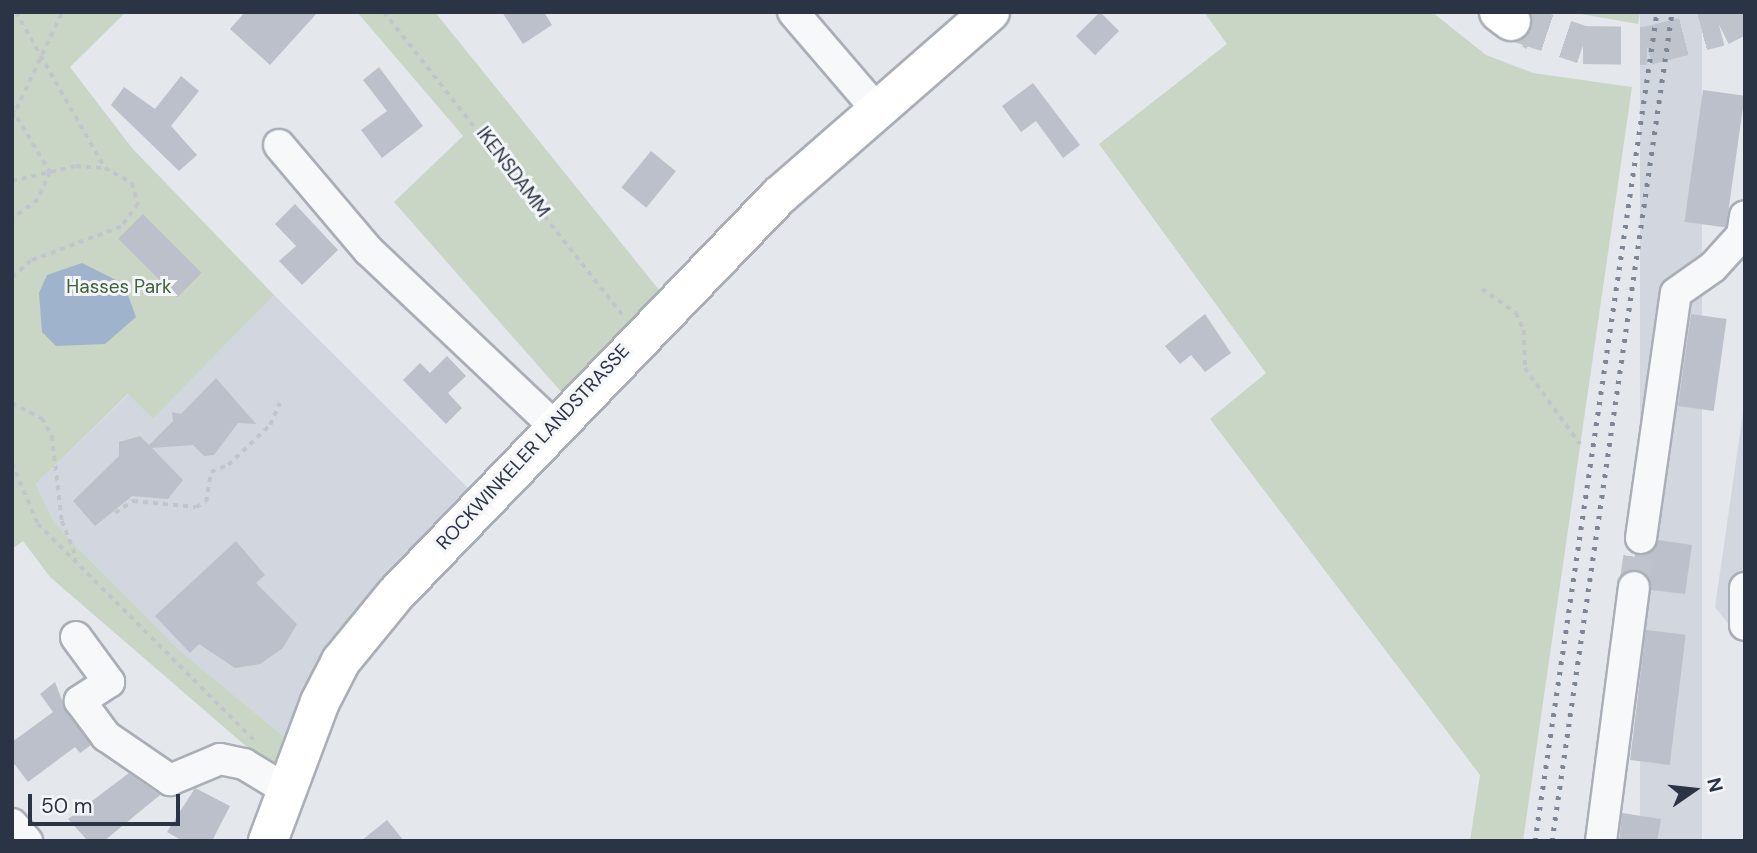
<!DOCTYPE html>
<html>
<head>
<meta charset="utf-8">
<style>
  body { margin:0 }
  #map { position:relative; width:1757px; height:853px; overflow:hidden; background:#e4e7ec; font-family:"DM Sans",sans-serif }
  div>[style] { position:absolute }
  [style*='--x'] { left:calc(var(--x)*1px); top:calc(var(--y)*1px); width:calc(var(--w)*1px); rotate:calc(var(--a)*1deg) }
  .built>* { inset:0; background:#d2d6de; transform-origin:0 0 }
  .green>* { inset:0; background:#c9d6c5 }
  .water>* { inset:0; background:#9fb4cc }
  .building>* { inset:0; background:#bbc0ca; transform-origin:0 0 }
  .minor-tunnel>* { height:30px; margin-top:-15px; transform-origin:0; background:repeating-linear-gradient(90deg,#bfc3cb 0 30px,transparent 0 45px) }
  .major-tunnel>* { height:38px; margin-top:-19px; transform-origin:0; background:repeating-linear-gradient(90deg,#bfc3cb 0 38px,transparent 0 57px) }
  .path>* { height:3.5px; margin-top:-1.75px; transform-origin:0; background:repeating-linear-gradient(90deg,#c2c5cb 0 5px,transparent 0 10px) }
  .roads { filter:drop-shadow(2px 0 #a9aeb7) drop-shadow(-2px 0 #a9aeb7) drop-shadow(0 2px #a9aeb7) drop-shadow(0 -2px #a9aeb7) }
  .minor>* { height:30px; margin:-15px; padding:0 15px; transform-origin:15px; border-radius:15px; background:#f7f8fa }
  .major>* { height:38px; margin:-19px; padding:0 19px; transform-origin:19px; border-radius:19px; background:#fff }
  .rail>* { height:5px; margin-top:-2.5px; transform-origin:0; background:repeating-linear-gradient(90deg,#7d8696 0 3.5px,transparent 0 10.5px) }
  span { translate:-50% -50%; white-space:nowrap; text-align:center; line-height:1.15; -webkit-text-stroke:6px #f4f6f9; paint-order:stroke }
  .street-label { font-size:19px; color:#2b3445 }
  .park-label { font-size:19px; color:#3f6138 }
  .frame { position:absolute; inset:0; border:14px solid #2b3445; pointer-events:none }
  .north { position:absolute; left:1659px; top:755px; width:70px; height:70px; -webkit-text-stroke:5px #f4f6f9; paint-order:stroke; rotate:76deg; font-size:19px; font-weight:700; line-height:28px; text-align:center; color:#2b3445 }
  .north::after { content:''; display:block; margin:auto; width:24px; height:32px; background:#2b3445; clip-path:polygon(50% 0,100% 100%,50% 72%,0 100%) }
  .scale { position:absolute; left:28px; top:794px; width:152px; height:32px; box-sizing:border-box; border:4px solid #2b3445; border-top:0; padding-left:9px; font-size:21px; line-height:24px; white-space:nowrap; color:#2b3445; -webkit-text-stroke:5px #f4f6f9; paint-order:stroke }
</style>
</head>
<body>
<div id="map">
  <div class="built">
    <i style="left:1640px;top:12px;width:62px;height:837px"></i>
    <i style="clip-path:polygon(274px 295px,471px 491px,338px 633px,301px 696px,287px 739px,178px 649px,75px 545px,54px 522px,36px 484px,129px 394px,153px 419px)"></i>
    <i style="clip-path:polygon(1745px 399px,1745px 645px,1715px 607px)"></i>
  </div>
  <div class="green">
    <i style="clip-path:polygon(12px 12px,126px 12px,70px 67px,132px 148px,274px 295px,153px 419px,128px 394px,36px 484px,54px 522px,75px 545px,178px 649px,287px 739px,276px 772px,50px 577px,23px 541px,12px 549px)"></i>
    <i style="clip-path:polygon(357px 12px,435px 12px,660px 291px,564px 395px,394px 202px,463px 136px)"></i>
    <i style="clip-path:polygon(1204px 12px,1432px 12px,1486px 55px,1533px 73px,1632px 87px,1523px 841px,1470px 841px,1480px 775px,1210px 419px,1266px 373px,1099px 144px,1227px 44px)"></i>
    <i style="clip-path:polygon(1569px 12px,1640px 12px,1638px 24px)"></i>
  </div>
  <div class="water">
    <i style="clip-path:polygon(82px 263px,124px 284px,136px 317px,105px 344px,56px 346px,42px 332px,39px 293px,47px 275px)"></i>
  </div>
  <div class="building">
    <i style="clip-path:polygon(245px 12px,318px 12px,270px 65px,230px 29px)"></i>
    <i style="clip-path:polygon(502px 12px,544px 12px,552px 25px,523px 44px)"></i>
    <i style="left:1100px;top:12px;width:27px;height:34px;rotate:45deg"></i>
    <i style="clip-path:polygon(379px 67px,423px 126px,382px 158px,361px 130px,387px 111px,363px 80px)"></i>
    <i style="clip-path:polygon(181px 76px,199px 91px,171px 126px,197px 155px,179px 171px,111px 105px,124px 87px,155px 109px)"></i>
    <i style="clip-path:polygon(1033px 83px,1080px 145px,1063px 158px,1036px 121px,1021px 132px,1002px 106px)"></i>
    <i style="left:1703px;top:90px;width:42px;height:133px;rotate:8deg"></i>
    <i style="left:651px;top:151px;width:32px;height:47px;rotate:39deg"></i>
    <i style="clip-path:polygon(295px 204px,338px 250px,302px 285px,279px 261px,296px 246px,275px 224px)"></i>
    <i style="left:143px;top:214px;width:83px;height:35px;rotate:45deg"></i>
    <i style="clip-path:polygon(1205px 314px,1231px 353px,1205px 372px,1191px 355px,1180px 364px,1165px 346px)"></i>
    <i style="left:1691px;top:314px;width:36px;height:93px;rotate:8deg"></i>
    <i style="clip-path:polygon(447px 356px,466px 376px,448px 393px,462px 408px,446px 424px,403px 380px,420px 363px,430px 373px)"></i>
    <i style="clip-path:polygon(216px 378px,256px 424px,238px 423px,214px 455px,204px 456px,193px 445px,152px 448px,183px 480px,168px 499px,132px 496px,95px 526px,73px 501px,119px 456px,119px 442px,140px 436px,149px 445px,173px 421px,172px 412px,181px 414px)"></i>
    <i style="clip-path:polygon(1658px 540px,1692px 545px,1685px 594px,1651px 590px,1645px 574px,1633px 570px,1635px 554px,1648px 554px)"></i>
    <i style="clip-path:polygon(236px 541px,265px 575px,256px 583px,297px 624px,283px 648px,260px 664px,235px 668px,199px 644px,190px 653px,155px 616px)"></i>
    <i style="left:1646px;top:630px;width:40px;height:131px;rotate:7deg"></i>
    <i style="clip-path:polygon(55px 682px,66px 711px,91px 745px,80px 753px,75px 747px,28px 782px,12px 761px,12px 742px,53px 712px,40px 694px)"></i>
    <i style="clip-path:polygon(129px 773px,160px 795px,104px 841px,88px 841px,68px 819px)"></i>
    <i style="clip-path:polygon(195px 788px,230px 806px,212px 841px,183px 841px,167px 832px)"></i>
    <i style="clip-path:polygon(1622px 813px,1661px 819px,1657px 841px,1619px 841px)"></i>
    <i style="clip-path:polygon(387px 820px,404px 841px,361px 841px)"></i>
  </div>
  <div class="minor-tunnel">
    <i style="--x:1634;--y:587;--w:49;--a:-81.9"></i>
  </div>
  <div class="major-tunnel">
    <i style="--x:1511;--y:21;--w:76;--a:18.4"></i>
    <i style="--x:1583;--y:45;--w:64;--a:0.9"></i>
    <i style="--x:1647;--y:46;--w:75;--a:-14.6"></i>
    <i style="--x:1720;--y:27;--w:28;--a:-27"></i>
  </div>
  <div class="path">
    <i style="--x:16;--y:12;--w:180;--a:60.3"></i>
    <i style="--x:384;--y:12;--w:387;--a:51.8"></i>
    <i style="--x:1523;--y:45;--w:10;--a:24"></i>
    <i style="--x:12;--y:109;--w:74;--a:58.9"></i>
    <i style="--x:50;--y:172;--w:30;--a:113"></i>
    <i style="--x:38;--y:200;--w:32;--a:144"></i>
    <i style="--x:12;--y:118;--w:117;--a:-64.7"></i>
    <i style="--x:12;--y:181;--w:66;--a:-13.2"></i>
    <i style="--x:76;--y:166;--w:29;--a:4"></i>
    <i style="--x:105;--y:168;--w:31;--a:29"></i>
    <i style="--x:132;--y:183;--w:22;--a:74"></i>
    <i style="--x:138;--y:204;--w:29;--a:126"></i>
    <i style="--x:121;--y:227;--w:96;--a:159.3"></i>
    <i style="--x:31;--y:261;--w:25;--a:138"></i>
    <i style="--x:1482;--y:289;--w:42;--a:35.2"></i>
    <i style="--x:1516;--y:313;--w:19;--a:65"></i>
    <i style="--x:1524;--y:330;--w:38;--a:88"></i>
    <i style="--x:1525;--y:368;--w:94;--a:54.1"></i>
    <i style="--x:12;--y:403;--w:34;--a:27"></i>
    <i style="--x:42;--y:418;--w:21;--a:61"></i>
    <i style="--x:52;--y:436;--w:86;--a:83.3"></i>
    <i style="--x:62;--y:521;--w:41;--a:68.5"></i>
    <i style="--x:12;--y:463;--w:66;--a:66.9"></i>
    <i style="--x:38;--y:524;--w:305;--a:45"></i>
    <i style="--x:115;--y:513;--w:22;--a:-34"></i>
    <i style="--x:133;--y:501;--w:63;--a:5.4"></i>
    <i style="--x:196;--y:507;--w:11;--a:-27"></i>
    <i style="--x:206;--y:502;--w:30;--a:-81"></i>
    <i style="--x:211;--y:472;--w:18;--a:-22"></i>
    <i style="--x:228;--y:465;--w:58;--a:-43.6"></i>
    <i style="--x:270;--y:425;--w:24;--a:-66"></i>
  </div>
  <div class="roads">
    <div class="minor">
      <i style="--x:793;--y:12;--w:128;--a:49.4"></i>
      <i style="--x:279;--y:145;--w:139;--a:49.7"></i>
      <i style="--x:369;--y:251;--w:253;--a:43.4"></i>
      <i style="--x:1641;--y:538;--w:247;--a:-81.9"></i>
      <i style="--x:1676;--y:293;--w:45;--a:-35.1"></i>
      <i style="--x:1713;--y:267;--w:43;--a:-47.8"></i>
      <i style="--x:1742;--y:235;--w:19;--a:-81"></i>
      <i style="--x:1745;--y:588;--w:37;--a:90"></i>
      <i style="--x:76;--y:637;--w:56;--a:53.7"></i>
      <i style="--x:109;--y:682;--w:35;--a:147"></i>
      <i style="--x:80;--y:701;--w:44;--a:53.4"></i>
      <i style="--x:106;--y:736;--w:78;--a:34.5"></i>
      <i style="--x:170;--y:780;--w:54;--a:-22.8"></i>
      <i style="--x:220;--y:759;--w:25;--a:12"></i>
      <i style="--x:244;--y:764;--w:50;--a:31.2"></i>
      <i style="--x:12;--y:824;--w:23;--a:49"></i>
      <i style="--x:1601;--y:841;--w:256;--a:-82.6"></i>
    </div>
    <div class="major">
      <i style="--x:1499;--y:12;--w:15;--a:37"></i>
      <i style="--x:268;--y:841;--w:148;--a:-69.5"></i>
      <i style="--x:320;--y:702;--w:46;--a:-62.9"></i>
      <i style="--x:341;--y:661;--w:85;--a:-50.7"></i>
      <i style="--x:395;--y:595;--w:554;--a:-46.1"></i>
      <i style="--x:779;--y:196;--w:280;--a:-41.1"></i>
    </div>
  </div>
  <div class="rail">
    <i style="--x:1535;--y:841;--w:838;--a:-81.63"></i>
    <i style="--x:1552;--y:841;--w:838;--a:-81.76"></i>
  </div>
  <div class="street-label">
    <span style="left:513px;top:172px;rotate:53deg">IKENSDAMM</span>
    <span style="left:533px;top:447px;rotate:-47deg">ROCKWINKELER LANDSTRASSE</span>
  </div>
  <div class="park-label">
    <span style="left:119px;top:287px">Hasses Park</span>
  </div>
  <div class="frame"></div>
  <div class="north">N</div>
  <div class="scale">50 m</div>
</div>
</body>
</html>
